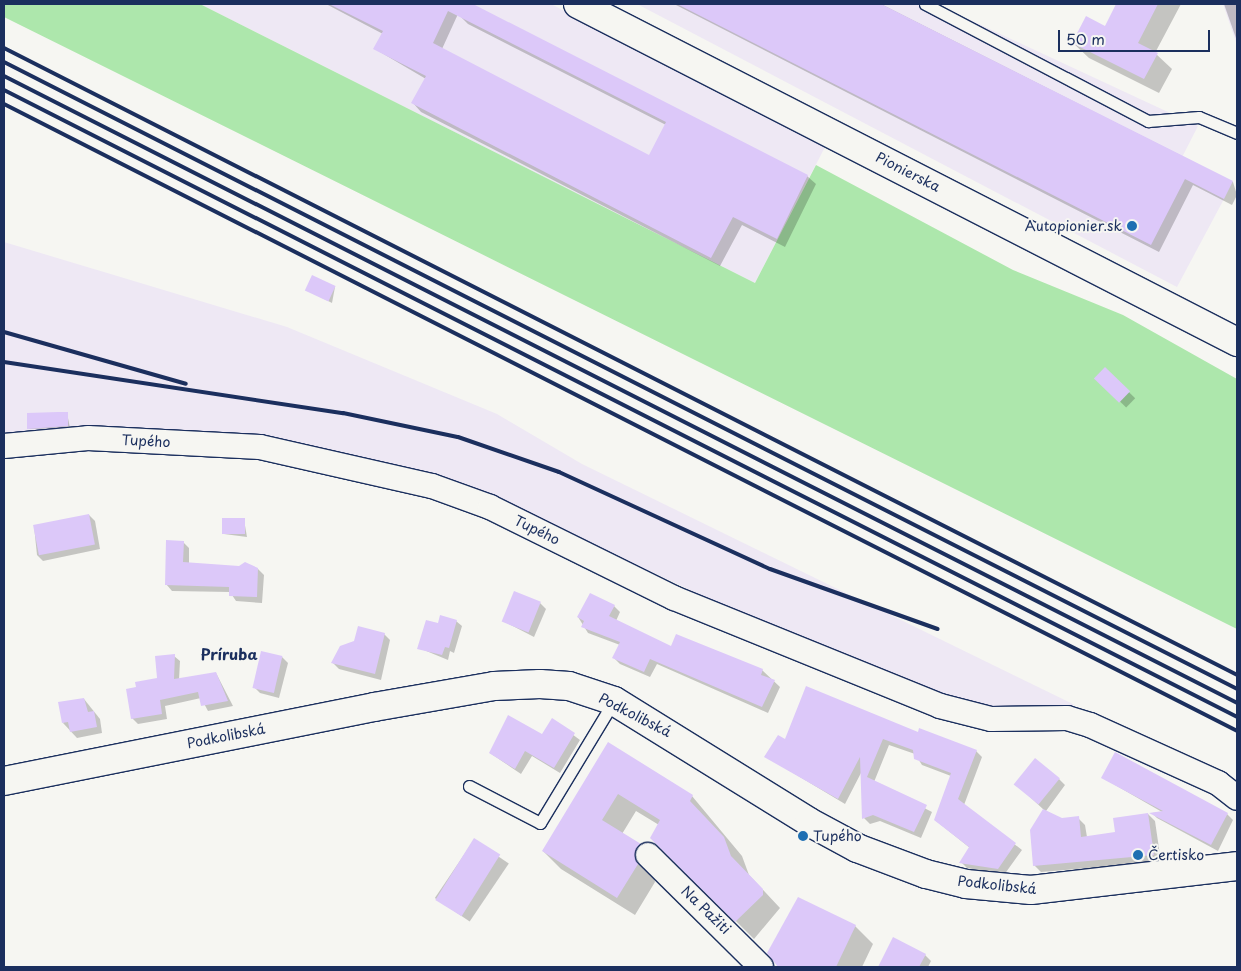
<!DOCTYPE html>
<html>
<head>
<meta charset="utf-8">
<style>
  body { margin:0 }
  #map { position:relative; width:1241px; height:971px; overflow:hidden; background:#f6f6f2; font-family:"Playpen Sans",sans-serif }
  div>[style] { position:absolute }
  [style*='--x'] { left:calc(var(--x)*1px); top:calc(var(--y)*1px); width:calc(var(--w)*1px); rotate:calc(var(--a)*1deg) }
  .built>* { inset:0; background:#eee8f4 }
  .green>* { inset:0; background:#ade7ac }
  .shadow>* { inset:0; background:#0003; transform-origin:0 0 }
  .building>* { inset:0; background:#dcc8f9; transform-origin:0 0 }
  .roads { filter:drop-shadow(1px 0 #1b2f5e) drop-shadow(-1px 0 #1b2f5e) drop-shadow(0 1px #1b2f5e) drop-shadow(0 -1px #1b2f5e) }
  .service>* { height:11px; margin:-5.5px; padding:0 5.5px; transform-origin:5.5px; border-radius:5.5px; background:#f6f6f2 }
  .minor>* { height:24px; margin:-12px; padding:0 12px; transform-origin:12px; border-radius:12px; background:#f6f6f2 }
  .tertiary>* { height:28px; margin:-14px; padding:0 14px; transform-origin:14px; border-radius:14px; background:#f6f6f2 }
  .rail>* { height:4px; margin:-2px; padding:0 2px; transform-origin:2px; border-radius:2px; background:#1b2f5e }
  .dots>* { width:14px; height:14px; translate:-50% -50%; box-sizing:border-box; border:2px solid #f6f6f2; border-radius:50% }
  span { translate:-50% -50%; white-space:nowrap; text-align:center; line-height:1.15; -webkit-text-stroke:4px #f6f6f2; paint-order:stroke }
  .street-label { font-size:14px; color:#1b2f5e }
  .poi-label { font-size:14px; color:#1b2f5e }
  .right { translate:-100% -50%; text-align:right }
  .left { translate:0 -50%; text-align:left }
  .neighbourhood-label { font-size:15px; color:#1b2f5e; font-weight:700 }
  .frame { position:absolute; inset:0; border:5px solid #1b2f5e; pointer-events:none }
  .scale { position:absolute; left:1058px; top:30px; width:152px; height:22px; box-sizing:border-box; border:2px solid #1b2f5e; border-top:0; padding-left:6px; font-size:15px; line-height:18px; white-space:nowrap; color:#1b2f5e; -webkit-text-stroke:4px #f6f6f2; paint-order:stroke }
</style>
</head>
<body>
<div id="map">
  <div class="built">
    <i style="clip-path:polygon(200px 4px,551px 4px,826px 145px,755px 283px)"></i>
    <i style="clip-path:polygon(637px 4px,936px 4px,1198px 126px,1174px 173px,1224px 199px,1177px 287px)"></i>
    <i style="clip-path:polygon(1223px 4px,1237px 4px,1237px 45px)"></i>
    <i style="clip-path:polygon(4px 242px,287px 327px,497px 414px,582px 464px,1075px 705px,975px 709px,735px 611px,475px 489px,68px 429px,4px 433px)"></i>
  </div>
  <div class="green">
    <i style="clip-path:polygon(4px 4px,200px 4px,755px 283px,816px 165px,1013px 270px,1123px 315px,1237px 379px,1237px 629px,4px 17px)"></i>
  </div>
  <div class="shadow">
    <i style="clip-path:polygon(evenodd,326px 4px,455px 4px,462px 10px,470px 4px,807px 176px,816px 184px,785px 247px,742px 225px,720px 266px,421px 112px,413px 103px,426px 79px,375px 49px,383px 34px,326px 4px,458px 14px,468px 24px,666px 125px,650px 157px,442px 49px,458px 14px)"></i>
    <i style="clip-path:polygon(674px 4px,881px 4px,1233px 182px,1237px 195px,1232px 205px,1193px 185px,1159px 252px)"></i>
    <i style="clip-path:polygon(1118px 4px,1181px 4px,1155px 53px,1172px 69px,1159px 93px,1089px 58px,1073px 43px,1105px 27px)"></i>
    <i style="clip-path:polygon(1224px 4px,1237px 4px,1237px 41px)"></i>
    <i style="clip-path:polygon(335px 287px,332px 303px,307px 290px)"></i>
    <i style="left:1105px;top:369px;width:42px;height:13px;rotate:44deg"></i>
    <i style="clip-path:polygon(67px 413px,70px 428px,28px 429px)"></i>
    <i style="clip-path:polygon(89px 515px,95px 521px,100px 549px,43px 561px,37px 555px,34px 526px)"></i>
    <i style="clip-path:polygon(244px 520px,247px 537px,224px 534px)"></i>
    <i style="clip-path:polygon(183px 542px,189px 548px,189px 564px,258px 569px,264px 575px,262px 603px,236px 601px,230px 592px,172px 591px,166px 584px)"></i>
    <i style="clip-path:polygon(540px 603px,546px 609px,534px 637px,503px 621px)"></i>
    <i style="clip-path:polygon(614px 606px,620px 612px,616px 621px,671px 648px,762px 670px,780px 687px,768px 713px,657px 664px,650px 677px,620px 664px,614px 658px,620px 645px,588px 633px,578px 617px)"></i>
    <i style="clip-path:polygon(456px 621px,462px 626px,454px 653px,450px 651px,448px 660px,419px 648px,438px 624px)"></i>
    <i style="clip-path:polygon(384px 634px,390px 640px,381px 680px,339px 669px,333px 663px)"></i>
    <i style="clip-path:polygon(174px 656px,180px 661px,179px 680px,216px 673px,233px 706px,208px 711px,201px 698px,165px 706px,167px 719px,138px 724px,132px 718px,138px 688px,158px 679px)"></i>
    <i style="clip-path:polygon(282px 657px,288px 663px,279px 698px,260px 693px,254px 687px)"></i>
    <i style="clip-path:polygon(84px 699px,100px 719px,102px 733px,77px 738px,63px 723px)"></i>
    <i style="clip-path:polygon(553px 720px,580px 740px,560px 773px,532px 756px,521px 774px,490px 753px,543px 735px)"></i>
    <i style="clip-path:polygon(918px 734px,976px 751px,982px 757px,964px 805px,1022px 850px,1004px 875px,967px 868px,961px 862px,970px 848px,935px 820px,951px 776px,922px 765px,915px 754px,889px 745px,874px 782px,932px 812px,921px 838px,880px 821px,870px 824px,864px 818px,862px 771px,845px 804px,765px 756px,785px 740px)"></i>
    <i style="clip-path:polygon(609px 744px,692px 796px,742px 856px,749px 875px,780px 908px,754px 939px,652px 838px,659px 825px,636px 811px,622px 834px,658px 862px,652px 870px,655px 882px,635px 915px,561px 869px,543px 851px)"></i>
    <i style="clip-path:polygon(1103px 778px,1227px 814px,1233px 820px,1218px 851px,1157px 818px,1152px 813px,1162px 812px)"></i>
    <i style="clip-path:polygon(1059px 779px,1065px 785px,1046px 811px,1061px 819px,1078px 818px,1085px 825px,1087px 837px,1116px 834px,1148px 814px,1155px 821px,1161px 862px,1041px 872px,1034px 865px,1044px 810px,1017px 785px)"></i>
    <i style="left:474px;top:840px;width:42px;height:70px;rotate:34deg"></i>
    <i style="clip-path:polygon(855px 926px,873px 944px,862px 967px,783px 967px,769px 953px)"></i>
    <i style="clip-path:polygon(925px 955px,931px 961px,928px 967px,880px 967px)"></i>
  </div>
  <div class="building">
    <i style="clip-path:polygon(evenodd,329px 4px,473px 4px,808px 175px,777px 239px,733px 217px,711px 258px,411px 103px,426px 76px,373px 49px,383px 31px,329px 4px,448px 11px,666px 122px,649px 155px,433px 43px,448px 11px)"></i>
    <i style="clip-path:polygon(677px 4px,881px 4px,1233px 181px,1224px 199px,1185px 179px,1151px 245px)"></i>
    <i style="clip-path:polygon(1116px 4px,1158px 4px,1138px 43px,1158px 53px,1144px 79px,1072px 43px,1086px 16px,1105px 26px)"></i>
    <i style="left:312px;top:275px;width:26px;height:17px;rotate:25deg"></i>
    <i style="left:1105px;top:367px;width:35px;height:16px;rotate:44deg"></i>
    <i style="clip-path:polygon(58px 412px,68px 412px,68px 426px,27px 429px,27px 413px)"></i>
    <i style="left:89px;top:514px;width:31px;height:57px;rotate:79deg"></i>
    <i style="left:245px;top:518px;width:16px;height:23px;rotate:90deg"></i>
    <i style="clip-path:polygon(166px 540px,184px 541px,183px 562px,239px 566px,245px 562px,258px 568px,257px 597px,229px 596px,229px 587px,165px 585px)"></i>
    <i style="left:514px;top:591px;width:29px;height:33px;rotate:22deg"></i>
    <i style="clip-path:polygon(590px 593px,615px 605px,609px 616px,671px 646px,676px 634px,763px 669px,761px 675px,775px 680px,762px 707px,650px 659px,644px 672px,612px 658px,620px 642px,581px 627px,584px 621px,577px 617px)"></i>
    <i style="clip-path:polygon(440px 615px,457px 620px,449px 648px,445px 647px,442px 655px,417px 649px,426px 620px,438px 623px)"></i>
    <i style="clip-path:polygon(358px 626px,385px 633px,375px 674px,331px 663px,340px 646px,354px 641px)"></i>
    <i style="left:261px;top:651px;width:22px;height:38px;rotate:13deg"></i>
    <i style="clip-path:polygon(175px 654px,174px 679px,216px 672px,228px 701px,201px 706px,198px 692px,160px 700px,162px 714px,131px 719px,126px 689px,136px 687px,135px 682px,157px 678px,155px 656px)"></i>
    <i style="clip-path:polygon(806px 686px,918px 732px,919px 728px,977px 750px,958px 799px,1016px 843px,998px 869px,959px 863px,969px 847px,934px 820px,951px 773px,914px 759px,913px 750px,883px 739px,867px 777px,927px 805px,914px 832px,873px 815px,862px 819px,860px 757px,838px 799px,764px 757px,778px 735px,785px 739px)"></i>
    <i style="clip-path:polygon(84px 698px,88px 712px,94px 711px,97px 727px,70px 732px,68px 722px,62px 723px,58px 702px)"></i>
    <i style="clip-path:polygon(508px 715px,542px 734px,552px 718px,575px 733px,554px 768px,525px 751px,515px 769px,489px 753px)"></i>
    <i style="clip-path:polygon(608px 742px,693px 795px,690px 801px,724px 837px,731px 856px,763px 889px,763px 895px,735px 922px,650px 838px,660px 820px,618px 794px,602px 820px,641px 844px,635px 852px,638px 864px,617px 898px,542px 851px)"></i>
    <i style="clip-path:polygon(1115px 752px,1228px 813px,1211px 845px,1149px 813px,1163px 811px,1101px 778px)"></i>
    <i style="left:1035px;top:758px;width:32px;height:34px;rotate:39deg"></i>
    <i style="clip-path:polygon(1043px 809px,1062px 818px,1079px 816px,1081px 837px,1115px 832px,1113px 818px,1148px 813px,1154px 855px,1033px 866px,1030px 830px)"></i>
    <i style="left:474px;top:838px;width:31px;height:73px;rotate:32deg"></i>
    <i style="clip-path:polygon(798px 897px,856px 925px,836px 967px,778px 967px,767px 953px)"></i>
    <i style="clip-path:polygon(893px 937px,926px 954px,919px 967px,878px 967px)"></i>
  </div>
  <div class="roads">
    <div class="service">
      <i style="--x:925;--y:4;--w:252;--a:27.7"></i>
      <i style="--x:1148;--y:121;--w:51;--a:-4.5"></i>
      <i style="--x:1199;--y:117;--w:41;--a:22.8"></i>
      <i style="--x:469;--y:786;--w:80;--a:27.5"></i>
      <i style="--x:540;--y:823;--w:143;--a:-58.8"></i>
    </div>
    <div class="minor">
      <i style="--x:4;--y:446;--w:84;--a:-5.4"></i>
      <i style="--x:88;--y:438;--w:172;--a:3"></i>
      <i style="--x:260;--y:447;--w:176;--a:12.8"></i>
      <i style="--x:432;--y:486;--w:62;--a:19.9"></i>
      <i style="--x:490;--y:507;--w:205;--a:26.3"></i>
      <i style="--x:674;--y:598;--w:287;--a:22.1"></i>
      <i style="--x:940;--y:706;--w:53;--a:14.3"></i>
      <i style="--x:991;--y:719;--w:76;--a:-0.8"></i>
      <i style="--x:1067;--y:718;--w:24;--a:17"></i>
      <i style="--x:1090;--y:725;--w:141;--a:24.4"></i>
      <i style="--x:1218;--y:783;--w:24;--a:38"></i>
      <i style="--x:648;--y:855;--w:159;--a:44.7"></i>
    </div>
    <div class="tertiary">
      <i style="--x:578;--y:4;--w:741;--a:27.15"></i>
      <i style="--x:4;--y:781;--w:377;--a:-11.3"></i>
      <i style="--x:374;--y:707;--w:122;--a:-9.9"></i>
      <i style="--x:494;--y:686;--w:46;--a:-2.5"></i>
      <i style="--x:540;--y:684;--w:29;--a:4"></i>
      <i style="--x:569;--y:686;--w:47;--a:18.4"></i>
      <i style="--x:614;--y:701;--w:229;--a:31.8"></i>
      <i style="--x:809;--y:822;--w:55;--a:28.4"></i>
      <i style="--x:857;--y:848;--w:74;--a:20.6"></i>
      <i style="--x:926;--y:874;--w:41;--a:14"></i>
      <i style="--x:966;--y:884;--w:65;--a:5.3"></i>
      <i style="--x:1031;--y:890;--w:207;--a:-6.6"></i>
    </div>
  </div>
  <div class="rail">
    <i style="--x:4;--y:48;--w:1383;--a:26.95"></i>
    <i style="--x:4;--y:62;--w:1383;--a:26.95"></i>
    <i style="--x:4;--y:76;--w:1383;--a:26.95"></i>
    <i style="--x:4;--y:90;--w:1383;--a:26.95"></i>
    <i style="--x:4;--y:104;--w:1383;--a:26.95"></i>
    <i style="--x:4;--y:332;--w:189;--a:15.9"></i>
    <i style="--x:4;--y:362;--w:343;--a:8.6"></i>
    <i style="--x:343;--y:413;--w:117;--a:11.8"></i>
    <i style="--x:458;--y:437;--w:107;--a:19.1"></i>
    <i style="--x:559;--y:472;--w:232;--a:24.7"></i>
    <i style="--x:770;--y:569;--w:178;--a:19.7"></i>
  </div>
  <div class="dots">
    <i style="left:1132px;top:226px;background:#1f6fb2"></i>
    <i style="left:803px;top:836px;background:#1f6fb2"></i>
    <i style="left:1138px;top:855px;background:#1f6fb2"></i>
  </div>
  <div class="street-label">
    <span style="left:908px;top:172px;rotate:27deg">Pionierska</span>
    <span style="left:146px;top:441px;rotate:3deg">Tupého</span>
    <span style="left:537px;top:530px;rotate:26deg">Tupého</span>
    <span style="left:635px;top:715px;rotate:27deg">Podkolibská</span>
    <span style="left:226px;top:736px;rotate:-11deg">Podkolibská</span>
    <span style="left:997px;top:885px;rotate:6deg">Podkolibská</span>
    <span style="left:706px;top:910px;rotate:44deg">Na Pažiti</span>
  </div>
  <div class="poi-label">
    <span class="right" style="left:1122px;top:226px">Autopionier.sk</span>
    <span class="left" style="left:813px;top:836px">Tupého</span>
    <span class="left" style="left:1148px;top:855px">Čertisko</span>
  </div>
  <div class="neighbourhood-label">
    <span style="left:229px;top:654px">Príruba</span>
  </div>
  <div class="frame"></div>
  <div class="scale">50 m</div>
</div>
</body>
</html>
